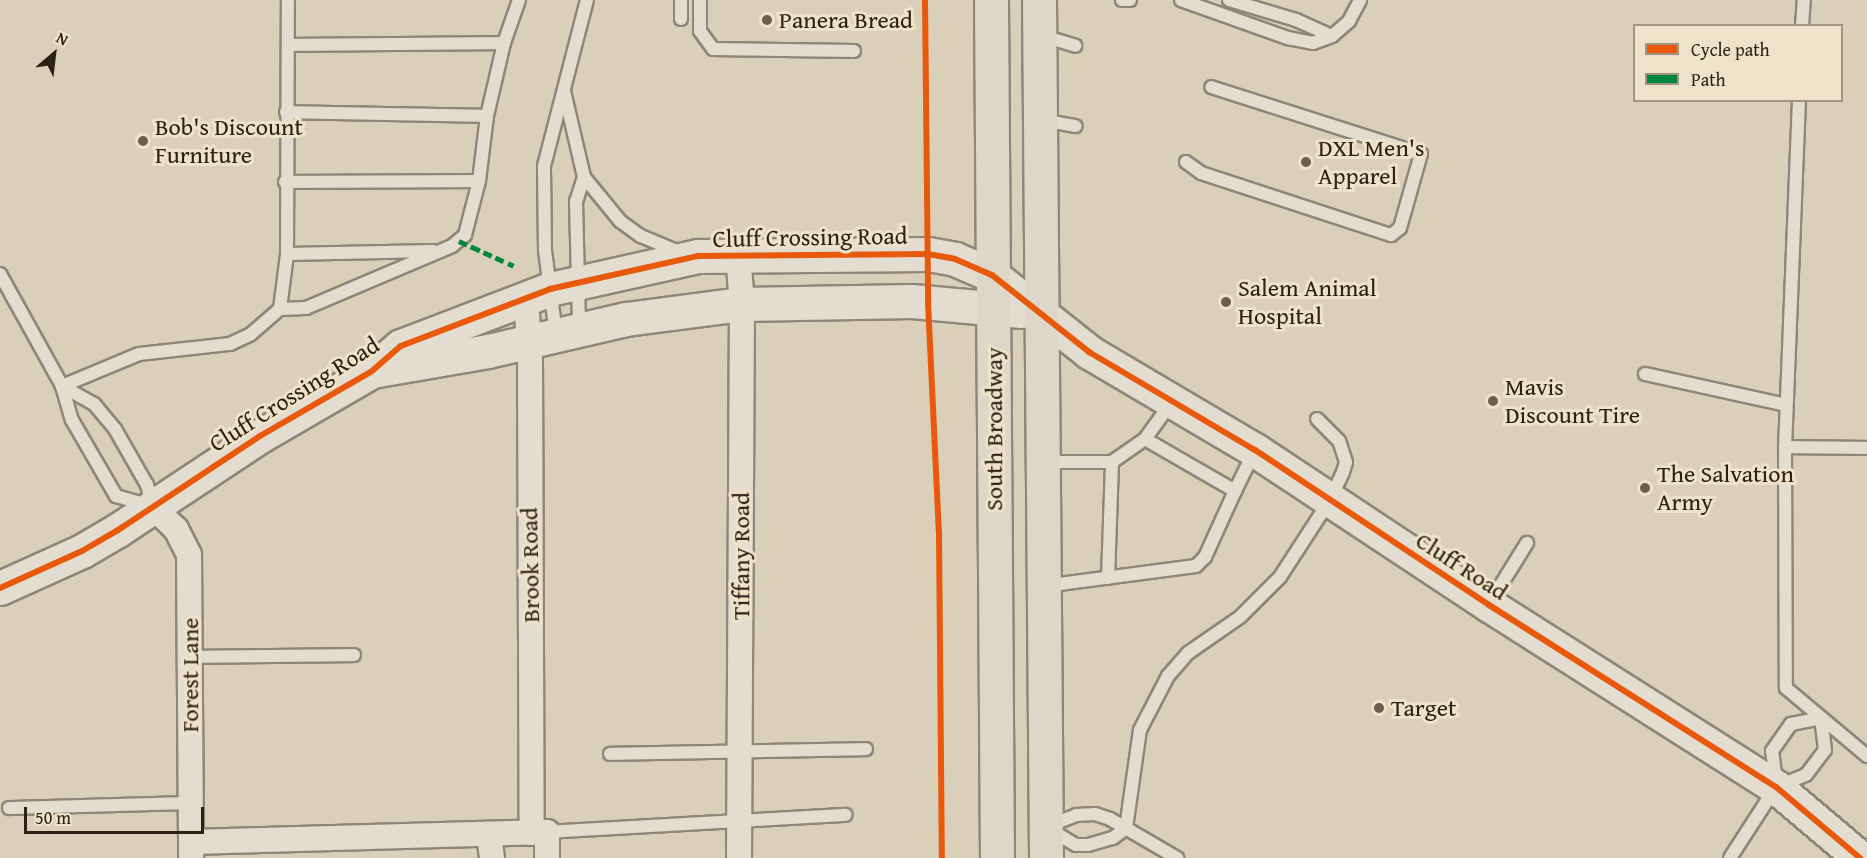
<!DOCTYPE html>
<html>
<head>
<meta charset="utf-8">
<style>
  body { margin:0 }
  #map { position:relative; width:1867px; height:858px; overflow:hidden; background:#dacfb9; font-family:"Gentium Book Plus",serif }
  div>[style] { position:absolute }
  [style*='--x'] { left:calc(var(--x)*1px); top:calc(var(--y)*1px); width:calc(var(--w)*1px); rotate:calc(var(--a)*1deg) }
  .roads { filter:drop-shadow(2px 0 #8e8779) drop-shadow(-2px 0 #8e8779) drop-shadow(0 2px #8e8779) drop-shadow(0 -2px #8e8779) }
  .lane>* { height:12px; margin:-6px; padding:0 6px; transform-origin:6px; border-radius:6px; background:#e2dcd1 }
  .street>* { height:24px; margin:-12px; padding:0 12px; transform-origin:12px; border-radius:12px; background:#e2dcd1 }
  .secondary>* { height:33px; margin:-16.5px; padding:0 16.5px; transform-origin:16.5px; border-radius:16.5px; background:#e2dcd1 }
  .primary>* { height:33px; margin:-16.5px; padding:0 16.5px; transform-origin:16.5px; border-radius:16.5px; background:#ddd6c9 }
  .quiet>* { height:4.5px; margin-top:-2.25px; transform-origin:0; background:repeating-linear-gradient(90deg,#00873e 0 9px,transparent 0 13.5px) }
  .cycleway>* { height:6px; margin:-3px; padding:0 3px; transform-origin:3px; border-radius:3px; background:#e8590c }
  .dots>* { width:16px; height:16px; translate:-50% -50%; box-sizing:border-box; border:3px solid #efe2c9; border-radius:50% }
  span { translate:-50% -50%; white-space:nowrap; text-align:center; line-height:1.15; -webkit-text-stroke:6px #efe2c9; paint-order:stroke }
  .poi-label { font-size:24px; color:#2b2215 }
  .left { translate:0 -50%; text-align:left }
  .street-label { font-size:24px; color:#2b2215 }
  .legend { position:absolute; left:1633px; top:24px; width:210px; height:78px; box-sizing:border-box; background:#efe2c9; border:2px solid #a19581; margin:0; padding:8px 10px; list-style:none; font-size:18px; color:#2b2215 }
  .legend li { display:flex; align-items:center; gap:12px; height:30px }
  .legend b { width:30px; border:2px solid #a19581 }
  .north { position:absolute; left:24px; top:24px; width:60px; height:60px; -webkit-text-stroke:4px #efe2c9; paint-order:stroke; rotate:28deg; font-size:16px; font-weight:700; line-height:24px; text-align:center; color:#2b2215 }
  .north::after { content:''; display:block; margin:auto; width:21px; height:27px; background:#2b2215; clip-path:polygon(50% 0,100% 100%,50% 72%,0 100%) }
  .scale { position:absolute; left:24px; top:807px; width:180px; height:27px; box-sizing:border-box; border:3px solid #2b2215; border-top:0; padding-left:8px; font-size:18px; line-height:21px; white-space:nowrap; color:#2b2215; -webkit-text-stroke:4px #efe2c9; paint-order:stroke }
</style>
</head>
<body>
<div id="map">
  <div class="roads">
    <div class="lane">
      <i style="--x:700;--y:0;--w:31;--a:90"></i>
      <i style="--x:700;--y:31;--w:22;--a:54"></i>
      <i style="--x:713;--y:49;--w:141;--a:0.8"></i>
      <i style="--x:1122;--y:0;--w:8;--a:0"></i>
      <i style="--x:1181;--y:0;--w:114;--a:19.6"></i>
      <i style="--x:1288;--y:38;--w:25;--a:11"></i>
      <i style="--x:1313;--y:43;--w:20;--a:-20"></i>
      <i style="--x:1229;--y:0;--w:70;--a:16.6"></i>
      <i style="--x:1296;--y:20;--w:39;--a:24"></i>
      <i style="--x:1332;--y:36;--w:23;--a:-41"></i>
      <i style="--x:1349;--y:21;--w:24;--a:-62"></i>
      <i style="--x:681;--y:19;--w:19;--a:-90"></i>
      <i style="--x:1802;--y:26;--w:26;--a:-86"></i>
      <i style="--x:1040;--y:35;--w:37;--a:17"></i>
      <i style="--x:288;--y:45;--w:216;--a:-0.5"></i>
      <i style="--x:564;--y:91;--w:88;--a:76.9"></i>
      <i style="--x:584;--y:177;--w:25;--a:108"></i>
      <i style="--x:576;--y:201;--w:126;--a:88.6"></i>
      <i style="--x:1799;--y:100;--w:347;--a:92.3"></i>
      <i style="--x:1785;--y:447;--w:241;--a:89.8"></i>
      <i style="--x:1786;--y:688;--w:106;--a:40"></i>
      <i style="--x:286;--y:112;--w:201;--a:1.1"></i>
      <i style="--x:1041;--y:120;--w:35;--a:10"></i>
      <i style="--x:1186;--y:162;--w:19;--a:36"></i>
      <i style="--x:1201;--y:173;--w:200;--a:18.1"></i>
      <i style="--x:1391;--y:235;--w:11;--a:-38"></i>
      <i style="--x:1400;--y:228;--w:77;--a:-74.2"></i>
      <i style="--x:1421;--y:154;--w:220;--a:-162.3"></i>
      <i style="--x:584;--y:177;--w:57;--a:50.7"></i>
      <i style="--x:620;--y:221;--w:26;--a:36"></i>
      <i style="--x:641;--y:236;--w:38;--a:23"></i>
      <i style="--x:285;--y:182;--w:194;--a:-0.3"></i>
      <i style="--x:287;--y:254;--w:146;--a:-1.2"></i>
      <i style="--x:0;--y:274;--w:128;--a:61"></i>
      <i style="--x:62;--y:386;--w:35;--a:74"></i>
      <i style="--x:72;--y:420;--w:88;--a:59.9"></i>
      <i style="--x:116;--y:496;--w:37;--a:16"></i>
      <i style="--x:152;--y:506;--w:22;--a:-103"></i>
      <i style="--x:147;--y:485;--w:64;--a:-119.7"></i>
      <i style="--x:115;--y:429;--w:33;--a:-130"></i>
      <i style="--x:94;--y:404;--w:37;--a:-151"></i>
      <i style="--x:280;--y:309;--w:26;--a:-2"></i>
      <i style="--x:306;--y:308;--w:159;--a:-23"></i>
      <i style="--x:452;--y:246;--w:17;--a:-40"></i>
      <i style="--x:465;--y:235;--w:56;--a:-75.5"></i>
      <i style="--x:479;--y:181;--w:65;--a:-83"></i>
      <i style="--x:487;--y:116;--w:75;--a:-76.9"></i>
      <i style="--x:504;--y:43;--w:46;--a:-70.8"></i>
      <i style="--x:556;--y:334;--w:85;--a:-97.5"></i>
      <i style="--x:545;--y:250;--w:84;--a:-90.7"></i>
      <i style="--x:544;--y:166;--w:171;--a:-75.5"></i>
      <i style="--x:1645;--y:374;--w:144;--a:12.4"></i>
      <i style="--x:62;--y:386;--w:83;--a:-22.6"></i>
      <i style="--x:139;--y:354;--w:92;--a:-6.3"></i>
      <i style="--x:230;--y:344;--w:23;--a:-25"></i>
      <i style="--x:251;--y:334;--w:38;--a:-41"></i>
      <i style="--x:280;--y:309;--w:55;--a:-82.7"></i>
      <i style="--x:287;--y:254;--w:254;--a:-89.8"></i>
      <i style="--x:1145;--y:439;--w:104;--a:30"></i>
      <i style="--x:1235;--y:491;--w:46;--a:-64"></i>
      <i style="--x:1785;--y:447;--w:82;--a:0.7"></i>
      <i style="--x:1043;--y:462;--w:69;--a:0"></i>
      <i style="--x:1112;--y:462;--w:40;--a:-34.9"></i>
      <i style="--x:1145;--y:439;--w:44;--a:-54.2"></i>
      <i style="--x:1108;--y:578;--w:116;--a:-88"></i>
      <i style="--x:1044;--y:586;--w:153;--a:-7.5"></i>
      <i style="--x:1196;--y:566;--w:13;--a:-45"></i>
      <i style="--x:1205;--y:557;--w:72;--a:-65.6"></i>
      <i style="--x:1489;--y:604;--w:72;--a:-58.1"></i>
      <i style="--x:189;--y:657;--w:165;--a:-0.7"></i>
      <i style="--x:610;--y:754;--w:256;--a:-1.1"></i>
      <i style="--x:1776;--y:782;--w:31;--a:-97"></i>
      <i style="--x:1772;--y:751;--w:33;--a:-55"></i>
      <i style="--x:1791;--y:724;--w:31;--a:-11"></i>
      <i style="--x:9;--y:808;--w:182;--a:-1.6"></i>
      <i style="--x:1048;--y:826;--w:30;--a:-21"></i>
      <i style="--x:1076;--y:815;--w:19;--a:-3"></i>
      <i style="--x:1095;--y:814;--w:16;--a:18"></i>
      <i style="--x:1110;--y:819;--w:78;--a:30.2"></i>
      <i style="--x:1049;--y:829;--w:31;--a:31"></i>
      <i style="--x:1076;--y:845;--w:12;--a:0"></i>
      <i style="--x:1088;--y:845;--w:26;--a:-16"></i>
      <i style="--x:1113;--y:838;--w:16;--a:-38"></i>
      <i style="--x:1126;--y:828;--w:99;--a:-81.9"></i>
      <i style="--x:1140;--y:730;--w:61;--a:-62.6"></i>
      <i style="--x:1168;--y:676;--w:30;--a:-49"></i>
      <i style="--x:1188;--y:653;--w:63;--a:-34.7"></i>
      <i style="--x:1240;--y:617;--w:57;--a:-45"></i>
      <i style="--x:1280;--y:577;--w:92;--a:-57"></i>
      <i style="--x:1330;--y:500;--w:31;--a:-65"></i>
      <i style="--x:1343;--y:472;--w:10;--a:-73"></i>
      <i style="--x:1346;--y:462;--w:22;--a:-108"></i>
      <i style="--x:1339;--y:441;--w:31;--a:-135"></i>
      <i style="--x:547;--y:832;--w:299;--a:-3.3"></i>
      <i style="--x:1730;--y:858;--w:85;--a:-57.1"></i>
      <i style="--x:1776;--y:787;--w:32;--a:-22"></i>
      <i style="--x:1806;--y:775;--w:31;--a:-53"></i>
      <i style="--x:1825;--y:750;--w:32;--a:-97"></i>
    </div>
    <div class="street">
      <i style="--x:738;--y:254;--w:50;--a:85.4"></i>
      <i style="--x:742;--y:304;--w:554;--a:90.31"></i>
      <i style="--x:526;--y:298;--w:62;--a:86.3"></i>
      <i style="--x:530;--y:360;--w:473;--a:89.8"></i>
      <i style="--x:152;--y:506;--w:33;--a:44"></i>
      <i style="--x:176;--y:529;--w:29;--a:63"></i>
      <i style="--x:189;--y:555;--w:303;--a:89.6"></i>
      <i style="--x:489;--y:834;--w:24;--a:83"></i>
      <i style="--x:191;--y:842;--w:356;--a:-1.6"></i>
      <i style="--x:547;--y:832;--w:26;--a:90"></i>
    </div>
    <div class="secondary">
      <i style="--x:372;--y:371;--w:118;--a:-9.8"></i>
      <i style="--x:488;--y:351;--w:142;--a:-13.1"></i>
      <i style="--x:626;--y:319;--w:117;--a:-7.4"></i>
      <i style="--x:742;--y:304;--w:170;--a:-1"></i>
      <i style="--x:912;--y:301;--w:110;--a:5.2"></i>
      <i style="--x:0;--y:588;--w:90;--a:-24.3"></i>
      <i style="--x:82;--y:551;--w:42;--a:-30.3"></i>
      <i style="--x:118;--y:530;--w:170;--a:-33.5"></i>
      <i style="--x:260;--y:436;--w:129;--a:-30.1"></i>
      <i style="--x:372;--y:371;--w:38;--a:-41"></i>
      <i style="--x:401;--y:346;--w:160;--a:-20.9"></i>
      <i style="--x:550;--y:289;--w:152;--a:-12.6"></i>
      <i style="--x:698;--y:256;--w:230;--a:-0.5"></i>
      <i style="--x:928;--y:254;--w:27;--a:10"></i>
      <i style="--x:955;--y:259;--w:40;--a:23.4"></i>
      <i style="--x:992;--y:275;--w:124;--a:38.4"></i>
      <i style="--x:1089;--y:352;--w:193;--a:30.6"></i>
      <i style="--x:1255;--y:450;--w:281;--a:33.5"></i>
      <i style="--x:1489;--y:605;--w:340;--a:32.4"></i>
      <i style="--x:1776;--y:787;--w:110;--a:40.2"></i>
    </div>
    <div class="primary">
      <i style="--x:991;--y:0;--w:858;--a:89.6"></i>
      <i style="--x:1039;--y:0;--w:858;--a:89.53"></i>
    </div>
  </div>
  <div class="quiet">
    <i style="--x:459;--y:241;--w:60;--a:24.4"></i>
  </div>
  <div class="cycleway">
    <i style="--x:925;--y:0;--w:302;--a:89.4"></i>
    <i style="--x:928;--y:302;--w:230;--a:87.3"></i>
    <i style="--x:939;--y:532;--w:326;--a:89.5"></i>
    <i style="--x:0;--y:588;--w:90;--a:-24.3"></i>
    <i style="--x:82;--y:551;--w:42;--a:-30.3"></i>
    <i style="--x:118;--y:530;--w:170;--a:-33.5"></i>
    <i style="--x:260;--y:436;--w:129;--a:-30.1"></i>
    <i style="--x:372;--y:371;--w:38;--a:-41"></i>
    <i style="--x:401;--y:346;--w:160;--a:-20.9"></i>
    <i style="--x:550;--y:289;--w:152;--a:-12.6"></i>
    <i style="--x:698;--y:256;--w:230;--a:-0.5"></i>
    <i style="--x:928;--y:254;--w:27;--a:10"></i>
    <i style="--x:955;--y:259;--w:40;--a:23.4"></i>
    <i style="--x:992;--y:275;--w:124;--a:38.4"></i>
    <i style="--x:1089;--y:352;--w:193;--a:30.6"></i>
    <i style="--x:1255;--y:450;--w:281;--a:33.5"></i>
    <i style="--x:1489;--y:605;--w:340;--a:32.4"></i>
    <i style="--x:1776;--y:787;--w:110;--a:40.2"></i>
  </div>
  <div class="dots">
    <i style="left:767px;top:20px;background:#685f4e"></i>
    <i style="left:143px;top:141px;background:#685f4e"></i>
    <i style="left:1306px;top:162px;background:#685f4e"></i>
    <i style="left:1226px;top:302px;background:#685f4e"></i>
    <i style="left:1493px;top:401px;background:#685f4e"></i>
    <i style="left:1645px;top:488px;background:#685f4e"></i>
    <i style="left:1379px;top:708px;background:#685f4e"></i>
  </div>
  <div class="poi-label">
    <span class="left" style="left:779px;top:20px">Panera Bread</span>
    <span class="left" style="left:155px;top:141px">Bob's Discount<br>Furniture</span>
    <span class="left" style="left:1318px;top:162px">DXL Men's<br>Apparel</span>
    <span class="left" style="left:1238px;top:302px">Salem Animal<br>Hospital</span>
    <span class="left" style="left:1505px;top:401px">Mavis<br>Discount Tire</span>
    <span class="left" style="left:1657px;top:488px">The Salvation<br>Army</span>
    <span class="left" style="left:1391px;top:708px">Target</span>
  </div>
  <div class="street-label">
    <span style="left:810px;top:237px;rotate:-1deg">Cluff Crossing Road</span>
    <span style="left:294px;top:394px;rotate:-32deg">Cluff Crossing Road</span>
    <span style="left:994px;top:429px;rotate:-90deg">South Broadway</span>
    <span style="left:741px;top:556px;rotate:-90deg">Tiffany Road</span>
    <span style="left:530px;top:565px;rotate:-91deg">Brook Road</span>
    <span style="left:1462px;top:566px;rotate:33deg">Cluff Road</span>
    <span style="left:190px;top:675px;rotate:-90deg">Forest Lane</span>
  </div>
  <ul class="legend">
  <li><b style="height:8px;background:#e8590c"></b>Cycle path</li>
  <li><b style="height:8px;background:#00873e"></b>Path</li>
  </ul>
  <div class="north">N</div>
  <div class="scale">50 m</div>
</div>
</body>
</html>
